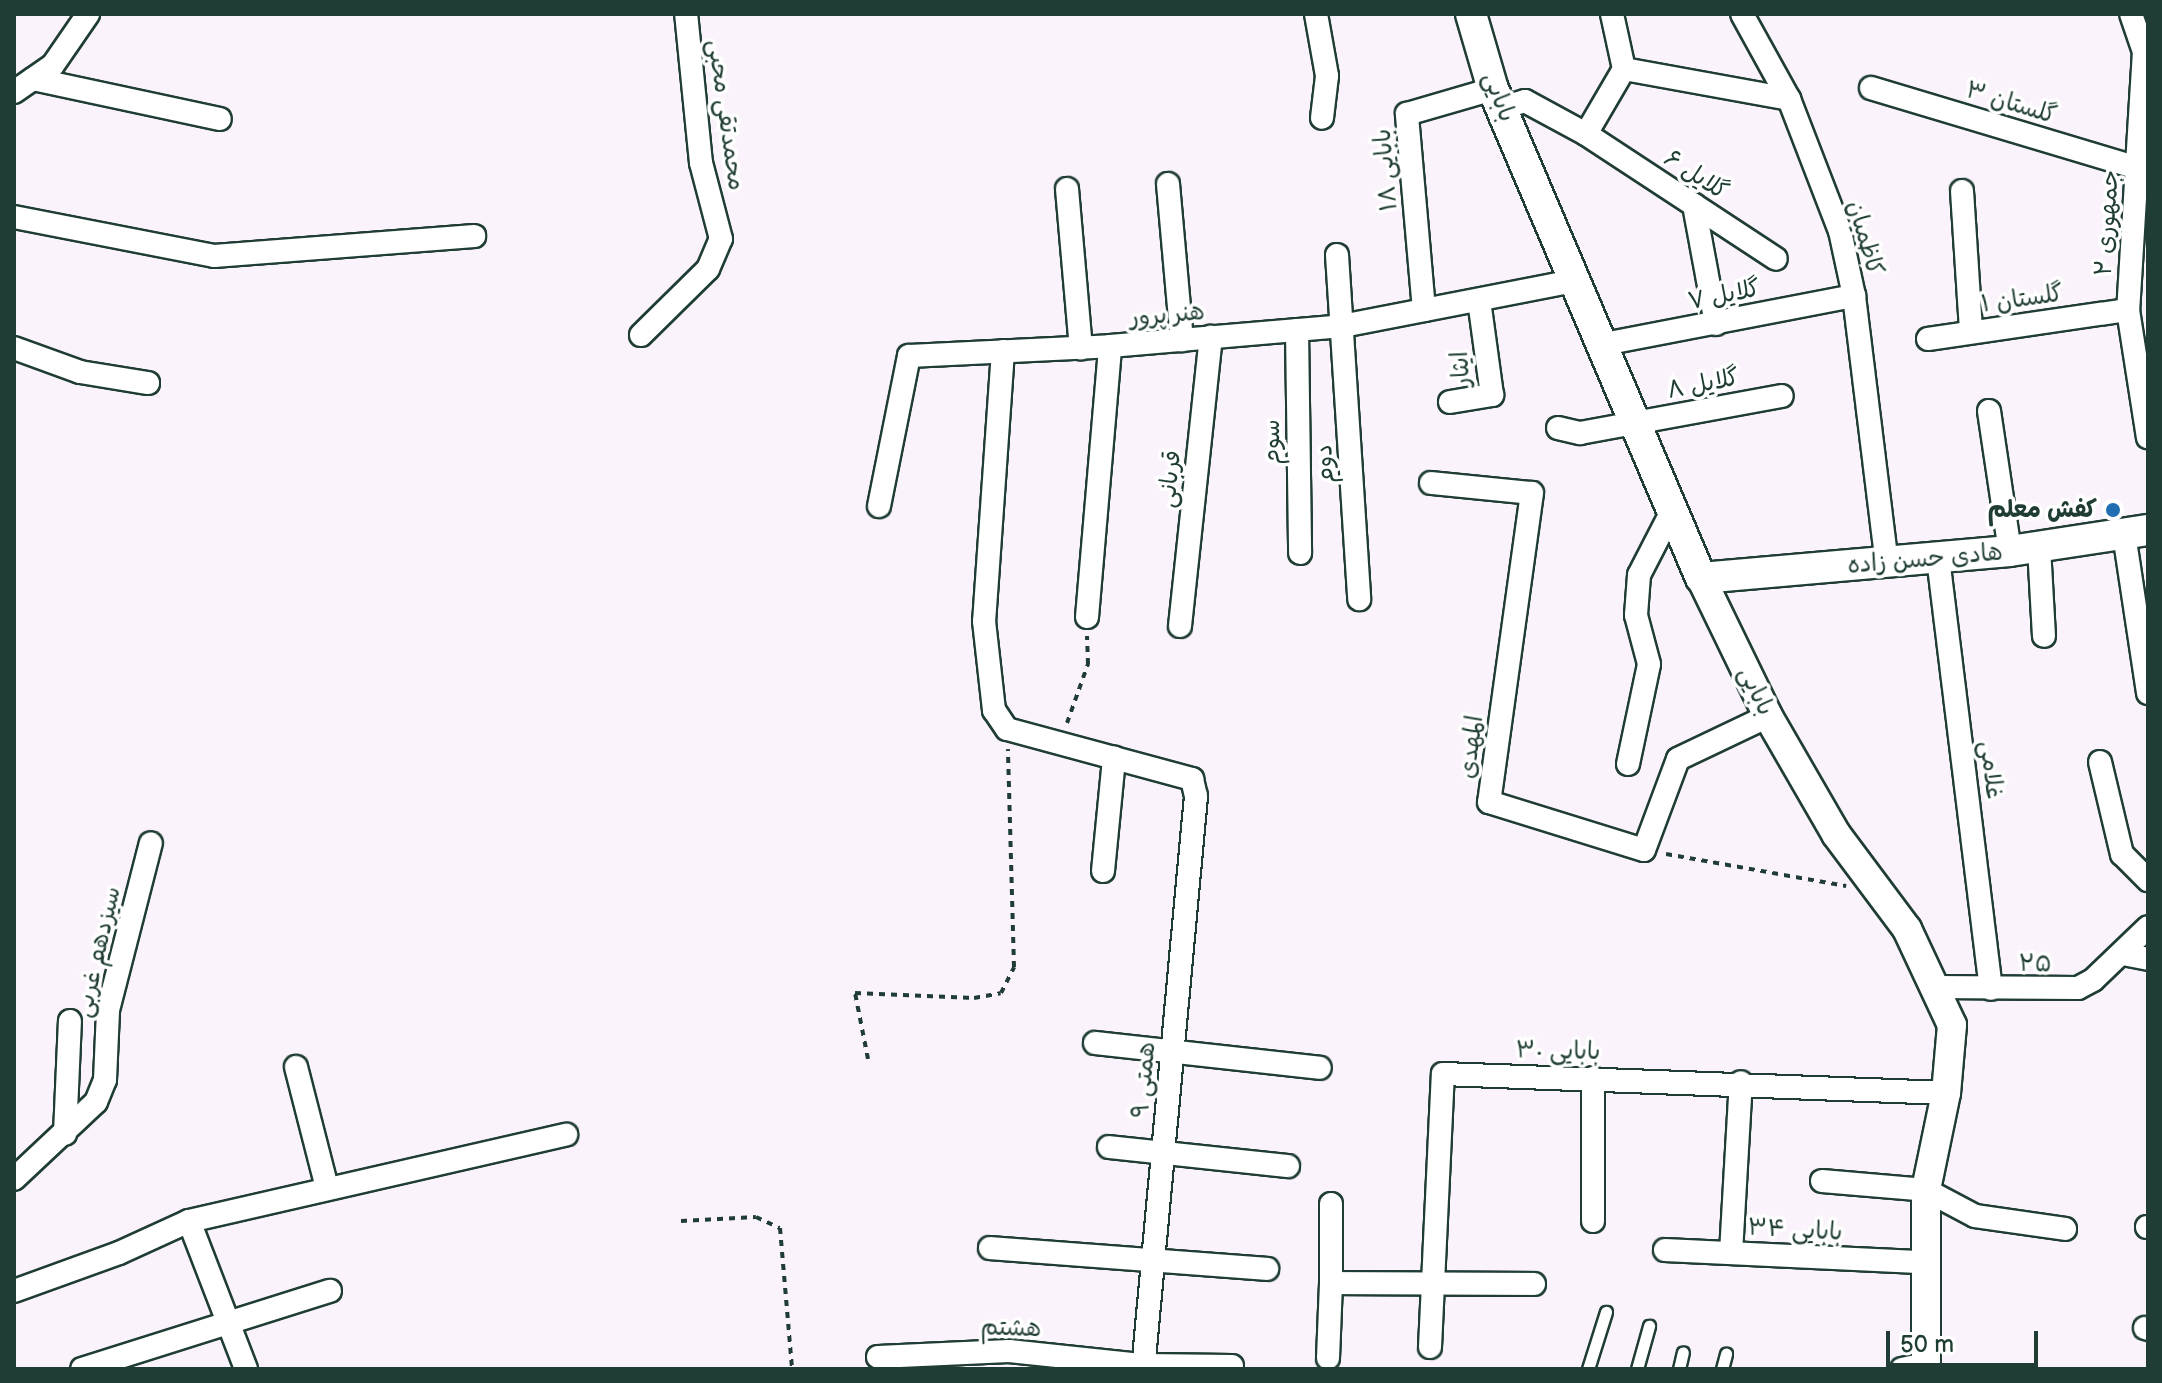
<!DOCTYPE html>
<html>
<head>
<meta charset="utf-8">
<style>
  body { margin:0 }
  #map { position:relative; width:2162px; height:1383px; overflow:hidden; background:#faf3fb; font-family:"Balsamiq Sans","Playpen Sans Arabic",sans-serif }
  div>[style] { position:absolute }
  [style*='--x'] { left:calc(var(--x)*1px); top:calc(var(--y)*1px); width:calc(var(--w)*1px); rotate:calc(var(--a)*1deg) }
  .path>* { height:4px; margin-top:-2px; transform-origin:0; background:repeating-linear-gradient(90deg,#1f3d34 0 6px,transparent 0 12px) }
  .roads { filter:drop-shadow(2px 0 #1f3d34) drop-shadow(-2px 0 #1f3d34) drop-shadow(0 2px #1f3d34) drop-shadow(0 -2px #1f3d34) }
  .service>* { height:11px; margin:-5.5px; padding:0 5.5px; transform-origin:5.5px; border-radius:5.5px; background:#fff }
  .minor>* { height:22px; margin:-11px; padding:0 11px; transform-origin:11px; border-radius:11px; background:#fff }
  .tertiary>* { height:28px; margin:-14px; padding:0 14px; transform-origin:14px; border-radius:14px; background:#fff }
  .secondary>* { height:30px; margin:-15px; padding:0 15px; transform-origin:15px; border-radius:15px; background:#fff }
  .dots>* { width:22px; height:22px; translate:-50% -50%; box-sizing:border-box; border:4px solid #fff; border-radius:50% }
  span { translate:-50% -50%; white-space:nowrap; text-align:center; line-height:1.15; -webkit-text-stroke:7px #fff; paint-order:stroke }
  .street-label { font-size:24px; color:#1f3d34 }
  .poi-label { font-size:24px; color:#1f3d34; font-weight:700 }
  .right { translate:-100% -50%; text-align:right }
  .frame { position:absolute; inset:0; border:16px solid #1f3d34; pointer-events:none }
  .scale { position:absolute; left:1886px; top:1331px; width:152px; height:36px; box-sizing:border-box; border:4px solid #1f3d34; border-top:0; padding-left:10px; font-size:24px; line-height:28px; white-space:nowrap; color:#1f3d34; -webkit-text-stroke:6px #fff; paint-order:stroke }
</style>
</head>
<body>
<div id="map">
  <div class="path">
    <i style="--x:1067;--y:723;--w:63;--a:-70.4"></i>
    <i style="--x:1088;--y:664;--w:28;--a:-92"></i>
    <i style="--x:1666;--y:854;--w:183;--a:10.1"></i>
    <i style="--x:868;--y:1059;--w:67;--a:-101.1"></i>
    <i style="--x:855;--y:993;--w:119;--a:2.4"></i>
    <i style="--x:974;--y:998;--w:27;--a:-10"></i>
    <i style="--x:1001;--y:993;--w:29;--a:-63"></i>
    <i style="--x:1014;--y:967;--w:218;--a:-91.6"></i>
    <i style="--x:681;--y:1221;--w:75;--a:-3.1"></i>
    <i style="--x:756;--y:1217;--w:26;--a:25"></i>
    <i style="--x:780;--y:1228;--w:142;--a:85.1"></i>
  </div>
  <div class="roads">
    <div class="service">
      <i style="--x:1588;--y:1369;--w:60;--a:-72.5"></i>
      <i style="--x:1637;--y:1369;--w:45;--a:-74.4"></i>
      <i style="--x:1679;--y:1369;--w:17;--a:-77"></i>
      <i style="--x:1722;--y:1369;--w:16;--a:-75"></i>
    </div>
    <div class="minor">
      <i style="--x:1316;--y:14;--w:63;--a:79.9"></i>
      <i style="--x:1327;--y:76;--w:42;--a:96.8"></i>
      <i style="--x:1742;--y:14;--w:97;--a:61.1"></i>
      <i style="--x:1789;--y:99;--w:142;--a:68.9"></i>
      <i style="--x:1840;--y:231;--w:66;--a:77.8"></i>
      <i style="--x:1854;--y:296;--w:269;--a:83"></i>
      <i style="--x:2131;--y:14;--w:39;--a:71"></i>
      <i style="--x:2144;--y:51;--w:259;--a:93.5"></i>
      <i style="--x:2128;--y:310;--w:129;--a:81.1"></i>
      <i style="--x:1624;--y:69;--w:168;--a:10.3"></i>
      <i style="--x:33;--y:79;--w:191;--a:12.1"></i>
      <i style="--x:1871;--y:88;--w:278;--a:16.7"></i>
      <i style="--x:14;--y:92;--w:47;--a:-34.7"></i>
      <i style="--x:53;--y:65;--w:62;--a:-55.5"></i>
      <i style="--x:1502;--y:108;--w:24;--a:-17"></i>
      <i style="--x:1525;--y:101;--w:69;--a:28.4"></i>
      <i style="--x:1586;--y:134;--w:227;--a:33.3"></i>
      <i style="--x:1586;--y:134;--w:75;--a:-59.7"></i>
      <i style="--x:1624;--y:69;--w:56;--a:-102.3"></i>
      <i style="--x:1168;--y:184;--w:157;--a:84.9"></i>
      <i style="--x:1067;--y:189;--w:160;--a:85"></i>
      <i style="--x:1962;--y:191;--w:141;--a:86.3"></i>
      <i style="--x:1694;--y:205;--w:121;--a:79.5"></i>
      <i style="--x:14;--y:217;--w:204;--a:11"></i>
      <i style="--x:214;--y:256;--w:261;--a:-4.4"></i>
      <i style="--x:1337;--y:255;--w:345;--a:86.3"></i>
      <i style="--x:1424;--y:310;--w:197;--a:-95"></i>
      <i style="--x:1407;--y:114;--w:90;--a:-16.2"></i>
      <i style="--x:1297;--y:330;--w:223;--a:89.2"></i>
      <i style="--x:641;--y:335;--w:94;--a:-44.6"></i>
      <i style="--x:708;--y:269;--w:33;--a:-67"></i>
      <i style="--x:721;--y:239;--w:79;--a:-104.7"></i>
      <i style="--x:701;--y:163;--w:150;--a:-95.7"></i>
      <i style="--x:1928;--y:339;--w:202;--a:-8.3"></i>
      <i style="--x:1604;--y:344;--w:255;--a:-10.9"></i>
      <i style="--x:14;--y:348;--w:70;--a:20"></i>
      <i style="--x:80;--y:372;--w:69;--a:9.2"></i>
      <i style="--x:1003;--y:351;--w:271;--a:94"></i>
      <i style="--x:984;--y:621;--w:90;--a:83.6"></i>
      <i style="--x:994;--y:710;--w:23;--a:56"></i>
      <i style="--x:1007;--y:729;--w:192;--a:15.1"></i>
      <i style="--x:1192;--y:779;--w:17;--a:77"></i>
      <i style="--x:1196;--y:796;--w:575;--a:95.28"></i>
      <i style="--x:1450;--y:402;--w:43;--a:-9.5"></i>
      <i style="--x:1492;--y:395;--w:96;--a:-97.8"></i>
      <i style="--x:1989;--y:411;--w:142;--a:81.5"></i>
      <i style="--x:1558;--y:428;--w:23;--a:13"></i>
      <i style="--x:1580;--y:433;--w:205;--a:-10.4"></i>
      <i style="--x:1431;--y:483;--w:101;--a:5.7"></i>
      <i style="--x:1532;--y:493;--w:312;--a:97.9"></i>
      <i style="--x:1489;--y:802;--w:162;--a:17.2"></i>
      <i style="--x:1644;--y:850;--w:97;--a:-69.5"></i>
      <i style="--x:1678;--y:759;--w:100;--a:-25.5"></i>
      <i style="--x:879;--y:506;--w:153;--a:-78.7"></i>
      <i style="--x:909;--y:356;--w:201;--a:-2.8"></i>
      <i style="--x:1110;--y:346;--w:233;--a:-4.9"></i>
      <i style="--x:1342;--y:326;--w:240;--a:-11"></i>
      <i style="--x:2124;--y:534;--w:161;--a:81.4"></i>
      <i style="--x:2039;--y:547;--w:89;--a:86.8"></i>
      <i style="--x:1938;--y:558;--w:434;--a:83"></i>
      <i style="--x:1087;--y:617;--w:272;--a:-85.1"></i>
      <i style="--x:1180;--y:626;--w:291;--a:-83.9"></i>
      <i style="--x:2100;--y:762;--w:95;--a:76.6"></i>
      <i style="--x:2122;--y:854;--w:37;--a:45"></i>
      <i style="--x:1628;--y:764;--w:102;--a:-78.1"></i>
      <i style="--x:1649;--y:664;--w:51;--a:-104.9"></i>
      <i style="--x:1636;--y:615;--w:40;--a:-85.7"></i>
      <i style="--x:1639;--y:575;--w:70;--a:-62.7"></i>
      <i style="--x:1103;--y:871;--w:114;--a:-84.4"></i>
      <i style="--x:2123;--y:954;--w:25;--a:11"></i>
      <i style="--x:1935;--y:987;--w:143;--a:0.4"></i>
      <i style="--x:2078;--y:988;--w:17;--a:-28"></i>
      <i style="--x:2093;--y:980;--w:76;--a:-43.9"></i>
      <i style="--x:1095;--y:1043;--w:226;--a:6.3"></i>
      <i style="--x:296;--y:1067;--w:125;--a:75.6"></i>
      <i style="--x:65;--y:1134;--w:113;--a:-87.5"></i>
      <i style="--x:1109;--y:1147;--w:180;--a:6.1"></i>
      <i style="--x:14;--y:1179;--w:112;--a:-43.2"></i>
      <i style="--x:96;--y:1102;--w:24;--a:-68"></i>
      <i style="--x:105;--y:1080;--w:70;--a:-87.5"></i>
      <i style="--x:108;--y:1010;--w:172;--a:-75.6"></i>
      <i style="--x:1822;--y:1181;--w:104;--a:4.9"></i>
      <i style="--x:1926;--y:1190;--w:55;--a:28"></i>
      <i style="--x:1975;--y:1216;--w:91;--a:8.2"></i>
      <i style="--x:1331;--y:1204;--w:79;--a:90"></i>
      <i style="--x:1331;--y:1283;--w:203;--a:0.3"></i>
      <i style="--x:189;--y:1221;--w:159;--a:68.9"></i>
      <i style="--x:1593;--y:1221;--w:143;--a:-90"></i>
      <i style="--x:2147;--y:1227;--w:1;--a:0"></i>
      <i style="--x:990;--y:1248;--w:278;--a:4.3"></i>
      <i style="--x:1665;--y:1250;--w:258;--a:2.7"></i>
      <i style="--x:1731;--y:1253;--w:171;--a:-86.7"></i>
      <i style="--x:14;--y:1291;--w:112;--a:-19.9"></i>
      <i style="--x:119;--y:1253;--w:77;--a:-24.6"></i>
      <i style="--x:189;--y:1221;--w:387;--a:-12.9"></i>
      <i style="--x:2145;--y:1328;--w:3;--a:18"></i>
      <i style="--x:1430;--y:1347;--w:273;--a:-87.3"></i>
      <i style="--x:1443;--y:1074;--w:503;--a:2.16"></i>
      <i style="--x:878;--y:1357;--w:131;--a:-2.6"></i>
      <i style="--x:1009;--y:1351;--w:135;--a:6"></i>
      <i style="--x:1143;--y:1365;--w:89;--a:0.6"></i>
      <i style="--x:1328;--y:1358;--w:75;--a:-87.7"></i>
      <i style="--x:82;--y:1369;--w:260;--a:-17.5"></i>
      <i style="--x:1902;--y:1369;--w:24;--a:-12"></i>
    </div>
    <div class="tertiary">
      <i style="--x:1701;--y:578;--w:153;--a:64.1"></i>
      <i style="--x:1768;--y:716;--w:136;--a:60"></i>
      <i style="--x:1836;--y:834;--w:119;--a:53.2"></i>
      <i style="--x:1907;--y:929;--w:106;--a:64.9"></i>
      <i style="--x:1952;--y:1025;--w:68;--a:95"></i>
      <i style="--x:1946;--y:1093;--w:99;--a:101.7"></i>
      <i style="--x:1926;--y:1190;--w:179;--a:90"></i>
    </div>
    <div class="secondary">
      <i style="--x:1471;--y:14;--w:78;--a:73.7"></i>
      <i style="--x:1493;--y:89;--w:531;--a:66.96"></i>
      <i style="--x:1701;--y:578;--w:310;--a:-5"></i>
      <i style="--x:2010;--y:551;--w:140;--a:-8.7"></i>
    </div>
  </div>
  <div class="dots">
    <i style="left:2113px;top:510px;background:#1f6fb2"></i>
  </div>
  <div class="street-label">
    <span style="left:1499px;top:97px;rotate:69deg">بابایی</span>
    <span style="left:2011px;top:103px;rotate:17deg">گلستان ۳</span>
    <span style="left:726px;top:115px;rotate:82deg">محمدتقی محبی</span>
    <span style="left:1386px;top:170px;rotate:-95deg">بابایی ۱۸</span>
    <span style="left:1696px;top:175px;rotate:33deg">گلایل ۶</span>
    <span style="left:2107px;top:223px;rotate:-86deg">جمهوری ۲</span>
    <span style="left:1865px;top:238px;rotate:74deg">کاظمیان</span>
    <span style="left:1724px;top:295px;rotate:-11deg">گلایل ۷</span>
    <span style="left:2022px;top:299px;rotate:-8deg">گلستان ۱</span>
    <span style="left:1167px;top:315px;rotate:-5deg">هنر پرور</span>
    <span style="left:1461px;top:369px;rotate:-94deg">ایثار</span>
    <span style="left:1703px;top:384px;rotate:-11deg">گلایل ۸</span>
    <span style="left:1272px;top:442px;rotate:-91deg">سوم</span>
    <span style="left:1325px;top:464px;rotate:-93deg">دوم</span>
    <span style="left:1170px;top:479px;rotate:-84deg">قربانی</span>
    <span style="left:1925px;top:559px;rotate:-5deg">هادی حسن زاده</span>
    <span style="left:1756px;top:691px;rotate:64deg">بابایی</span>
    <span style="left:1471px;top:747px;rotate:-82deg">المهدی</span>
    <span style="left:1991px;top:770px;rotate:83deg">غلامی</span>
    <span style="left:98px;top:952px;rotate:-77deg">سیزدهم غربی</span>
    <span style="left:2035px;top:964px;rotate:1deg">۲۵</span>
    <span style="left:1558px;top:1051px;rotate:1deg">بابایی ۳۰</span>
    <span style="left:1144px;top:1080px;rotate:-85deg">همتی ۹</span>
    <span style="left:1795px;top:1230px;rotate:3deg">بابایی ۳۴</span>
    <span style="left:1011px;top:1328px;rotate:2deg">هشتم</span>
  </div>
  <div class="poi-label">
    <span class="right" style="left:2097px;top:510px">کفش معلم</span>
  </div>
  <div class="frame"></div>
  <div class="scale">50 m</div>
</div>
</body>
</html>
